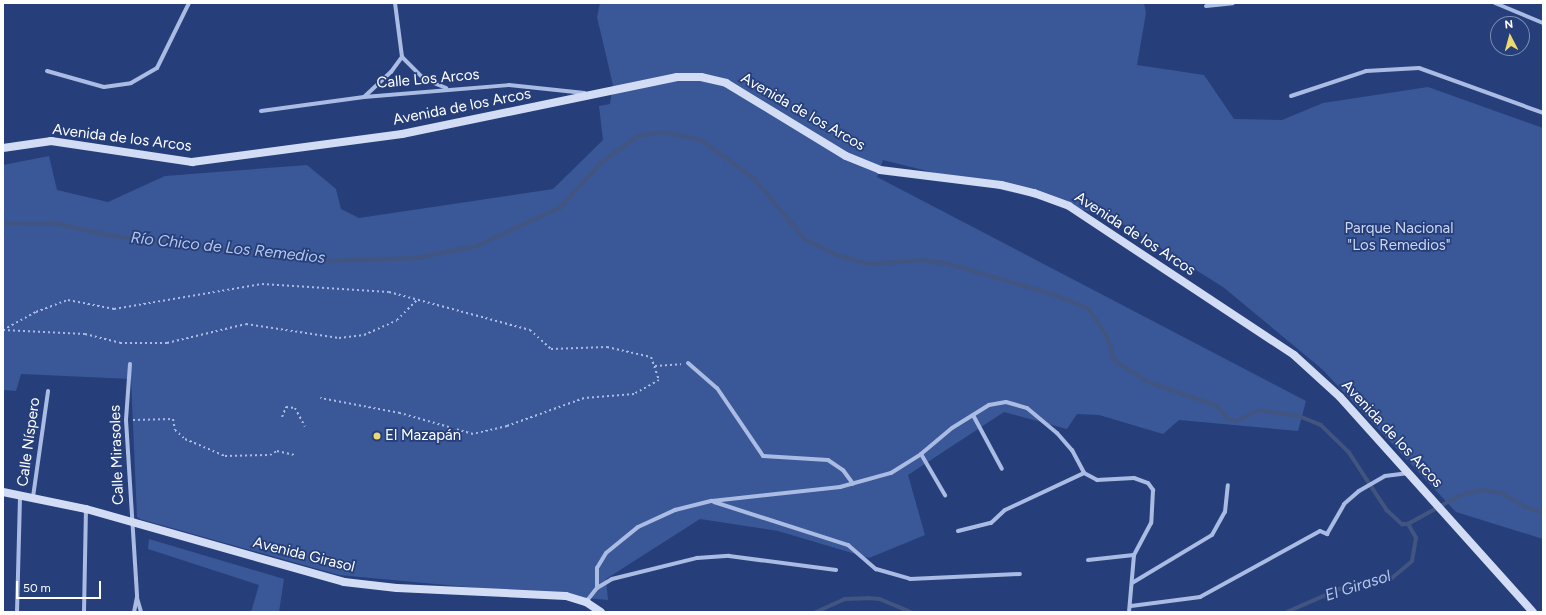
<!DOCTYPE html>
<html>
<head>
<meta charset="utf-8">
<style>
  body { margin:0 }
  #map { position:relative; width:1546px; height:615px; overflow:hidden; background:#263f7a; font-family:Figtree,sans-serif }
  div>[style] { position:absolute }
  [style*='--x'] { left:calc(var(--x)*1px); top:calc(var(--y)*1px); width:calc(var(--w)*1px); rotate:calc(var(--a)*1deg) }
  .green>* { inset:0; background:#3a5797 }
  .stream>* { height:3.5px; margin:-1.75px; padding:0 1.75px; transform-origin:1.75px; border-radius:1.75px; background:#425580 }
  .path>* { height:2px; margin-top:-1px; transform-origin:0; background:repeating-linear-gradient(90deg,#aabce4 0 2px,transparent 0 5px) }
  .street>* { height:4px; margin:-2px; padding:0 2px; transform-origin:2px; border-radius:2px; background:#aabce4 }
  .secondary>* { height:8px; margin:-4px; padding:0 4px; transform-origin:4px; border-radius:4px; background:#d2dcf4 }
  .dots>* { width:11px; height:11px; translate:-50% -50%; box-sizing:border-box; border:2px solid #263f7a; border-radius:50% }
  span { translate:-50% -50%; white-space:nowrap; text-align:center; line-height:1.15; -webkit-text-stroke:3.5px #263f7a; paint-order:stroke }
  .street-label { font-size:15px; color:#fff }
  .park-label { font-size:15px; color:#ccd8f3 }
  .poi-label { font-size:15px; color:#fff }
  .left { translate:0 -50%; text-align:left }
  .water-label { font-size:16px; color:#b5c6eb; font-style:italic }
  .frame { position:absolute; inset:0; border:4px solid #fff; pointer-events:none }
  .north { position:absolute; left:1490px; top:16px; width:40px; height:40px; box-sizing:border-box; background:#263f7a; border:1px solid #7d8caf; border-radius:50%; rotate:354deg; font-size:11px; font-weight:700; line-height:16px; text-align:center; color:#fff }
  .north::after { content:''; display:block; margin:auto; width:14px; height:18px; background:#ecd96f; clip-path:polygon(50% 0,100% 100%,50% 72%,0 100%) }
  .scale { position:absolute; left:16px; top:581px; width:85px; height:18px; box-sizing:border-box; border:2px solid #fff; border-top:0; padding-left:5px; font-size:12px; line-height:14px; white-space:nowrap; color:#fff; -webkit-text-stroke:3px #263f7a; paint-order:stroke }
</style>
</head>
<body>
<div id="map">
  <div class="green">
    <i style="clip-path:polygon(600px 3px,1144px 3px,1146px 13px,1137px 65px,1204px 75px,1234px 119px,1282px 120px,1323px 103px,1428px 87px,1543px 128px,1543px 539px,1456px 512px,1322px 369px,1223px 287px,1111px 217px,883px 160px,877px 177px,1306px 401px,1298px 431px,1179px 420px,1163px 434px,1099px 415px,1077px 414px,1067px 429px,1004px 412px,908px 475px,925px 535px,869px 558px,778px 531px,700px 519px,606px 579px,608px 600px,339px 575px,140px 519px,137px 517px,131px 379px,21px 374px,16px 391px,3px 390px,3px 165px,49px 156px,57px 190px,108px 202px,165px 176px,307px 165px,336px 189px,341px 209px,359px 218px,553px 189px,603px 140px,599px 106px,610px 104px,613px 85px,597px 17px)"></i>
    <i style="clip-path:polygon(149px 539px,284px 579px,279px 612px,251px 612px,259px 585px,148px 549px)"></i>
  </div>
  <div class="stream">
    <i style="--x:3;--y:223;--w:55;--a:1"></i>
    <i style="--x:58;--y:224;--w:56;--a:12.3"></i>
    <i style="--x:113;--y:236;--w:212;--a:6.8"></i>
    <i style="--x:324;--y:261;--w:93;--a:-1.8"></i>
    <i style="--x:417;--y:258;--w:61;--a:-11.3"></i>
    <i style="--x:477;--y:246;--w:93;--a:-24.9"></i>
    <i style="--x:561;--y:207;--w:59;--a:-47.7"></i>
    <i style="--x:601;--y:163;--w:46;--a:-36.1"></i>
    <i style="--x:638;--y:136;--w:25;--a:-9"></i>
    <i style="--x:663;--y:132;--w:39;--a:12"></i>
    <i style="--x:701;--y:140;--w:67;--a:35.8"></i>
    <i style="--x:755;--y:179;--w:78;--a:50.2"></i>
    <i style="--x:805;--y:239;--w:38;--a:27"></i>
    <i style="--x:839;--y:256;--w:33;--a:14"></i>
    <i style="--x:871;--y:264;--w:51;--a:-4.5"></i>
    <i style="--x:922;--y:260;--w:27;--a:8"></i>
    <i style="--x:949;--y:264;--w:110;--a:16.3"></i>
    <i style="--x:1055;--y:295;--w:37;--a:22"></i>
    <i style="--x:1089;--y:309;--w:32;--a:56"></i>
    <i style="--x:1107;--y:336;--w:26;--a:72"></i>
    <i style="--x:1115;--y:361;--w:39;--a:32"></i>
    <i style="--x:1148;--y:382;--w:74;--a:18.9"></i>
    <i style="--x:1218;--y:406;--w:16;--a:52"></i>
    <i style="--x:1228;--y:419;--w:9;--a:13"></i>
    <i style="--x:1237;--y:421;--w:22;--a:-27"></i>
    <i style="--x:1257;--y:411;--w:7;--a:0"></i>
    <i style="--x:1264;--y:411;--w:35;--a:8"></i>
    <i style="--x:1299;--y:416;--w:24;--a:22"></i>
    <i style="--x:1321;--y:425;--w:39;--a:44"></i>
    <i style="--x:1349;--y:452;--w:69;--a:56.8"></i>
    <i style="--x:1387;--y:510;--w:21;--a:43"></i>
    <i style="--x:1402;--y:524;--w:6;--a:0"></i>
    <i style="--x:1408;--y:524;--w:58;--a:-28.8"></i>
    <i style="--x:1459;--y:496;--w:23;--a:-15"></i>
    <i style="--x:1481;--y:490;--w:21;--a:8"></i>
    <i style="--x:1502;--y:493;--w:28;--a:30"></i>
    <i style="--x:1526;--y:507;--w:18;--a:19"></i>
    <i style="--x:816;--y:612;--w:32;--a:-24"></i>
    <i style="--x:845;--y:599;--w:23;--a:-2"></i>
    <i style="--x:868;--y:598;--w:12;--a:5"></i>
    <i style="--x:880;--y:599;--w:34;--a:23"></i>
    <i style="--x:1287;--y:612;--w:58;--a:-23.5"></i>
    <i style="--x:1340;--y:589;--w:53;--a:-11.9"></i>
    <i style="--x:1392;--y:578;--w:26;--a:-40"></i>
    <i style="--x:1412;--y:561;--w:23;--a:-80"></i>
    <i style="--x:1416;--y:538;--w:16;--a:-120"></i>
  </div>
  <div class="path">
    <i style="--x:3;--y:330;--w:38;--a:-29"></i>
    <i style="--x:36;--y:312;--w:34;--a:-21"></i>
    <i style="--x:68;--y:300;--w:47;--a:11.1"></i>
    <i style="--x:114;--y:309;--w:150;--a:-9.6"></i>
    <i style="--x:262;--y:284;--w:127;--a:3.6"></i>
    <i style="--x:389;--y:292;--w:146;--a:15.1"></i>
    <i style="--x:530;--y:330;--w:28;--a:42"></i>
    <i style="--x:551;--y:349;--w:56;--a:-2"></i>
    <i style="--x:607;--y:347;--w:45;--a:12.8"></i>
    <i style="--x:651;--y:357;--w:24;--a:71"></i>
    <i style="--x:659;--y:380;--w:29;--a:151"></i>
    <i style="--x:634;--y:394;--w:50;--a:175.4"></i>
    <i style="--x:584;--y:398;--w:82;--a:160"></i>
    <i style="--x:507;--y:426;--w:35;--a:167"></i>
    <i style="--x:473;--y:434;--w:76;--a:-164"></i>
    <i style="--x:400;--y:413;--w:81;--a:-169.4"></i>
    <i style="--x:3;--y:330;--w:82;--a:2.8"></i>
    <i style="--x:85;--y:334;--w:36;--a:14"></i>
    <i style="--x:120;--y:343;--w:47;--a:0"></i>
    <i style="--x:167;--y:343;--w:81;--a:-13.5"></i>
    <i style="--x:246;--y:324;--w:94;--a:8.6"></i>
    <i style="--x:339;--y:338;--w:25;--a:-7"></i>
    <i style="--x:364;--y:335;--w:36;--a:-24"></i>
    <i style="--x:397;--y:320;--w:30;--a:-45"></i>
    <i style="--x:655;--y:366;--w:26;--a:-4"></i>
    <i style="--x:282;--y:417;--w:11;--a:-68"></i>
    <i style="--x:286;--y:407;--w:9;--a:6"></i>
    <i style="--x:295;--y:408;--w:21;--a:62"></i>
    <i style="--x:133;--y:420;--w:40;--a:-1.4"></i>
    <i style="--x:173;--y:419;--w:11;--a:80"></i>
    <i style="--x:175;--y:430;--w:13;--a:42"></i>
    <i style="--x:185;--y:439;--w:43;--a:23"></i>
    <i style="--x:225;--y:456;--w:45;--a:-1.3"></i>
    <i style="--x:270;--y:455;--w:8;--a:-30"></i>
    <i style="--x:277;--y:451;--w:18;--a:13"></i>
  </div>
  <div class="street">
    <i style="--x:395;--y:3;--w:54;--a:82.6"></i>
    <i style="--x:402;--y:57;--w:31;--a:45"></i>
    <i style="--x:424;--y:79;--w:24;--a:22"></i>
    <i style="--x:1495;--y:3;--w:52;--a:22.6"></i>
    <i style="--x:1206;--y:6;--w:27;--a:-6"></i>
    <i style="--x:47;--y:71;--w:59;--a:15.7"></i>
    <i style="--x:104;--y:87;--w:27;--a:-8"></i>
    <i style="--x:131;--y:83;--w:30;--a:-30"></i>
    <i style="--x:157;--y:68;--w:72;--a:-63.8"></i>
    <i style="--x:1291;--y:96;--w:79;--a:-18.4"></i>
    <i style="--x:1366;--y:71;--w:53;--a:-3.2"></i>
    <i style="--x:1419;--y:68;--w:132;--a:19.9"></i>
    <i style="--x:364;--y:97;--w:37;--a:-43"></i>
    <i style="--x:391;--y:72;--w:19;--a:-54"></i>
    <i style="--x:261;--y:111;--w:104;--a:-7.7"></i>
    <i style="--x:364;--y:97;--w:145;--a:-4.7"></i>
    <i style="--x:509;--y:85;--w:76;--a:6"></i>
    <i style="--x:688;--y:363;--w:38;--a:41"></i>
    <i style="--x:717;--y:388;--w:82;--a:55.9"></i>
    <i style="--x:763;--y:456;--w:65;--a:3.5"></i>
    <i style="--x:828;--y:460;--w:18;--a:34"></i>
    <i style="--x:843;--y:470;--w:17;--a:54"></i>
    <i style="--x:130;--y:364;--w:56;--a:94.1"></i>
    <i style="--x:126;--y:420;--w:177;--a:86.4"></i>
    <i style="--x:137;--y:597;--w:15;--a:101"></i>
    <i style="--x:973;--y:415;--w:61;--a:61.8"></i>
    <i style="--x:921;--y:454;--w:48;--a:59.7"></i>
    <i style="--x:33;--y:497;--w:107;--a:-81.9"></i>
    <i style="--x:714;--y:502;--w:141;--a:17.8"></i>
    <i style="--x:848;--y:545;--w:37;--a:41"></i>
    <i style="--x:876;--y:569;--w:35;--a:16"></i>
    <i style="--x:910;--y:579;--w:110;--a:-2.6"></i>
    <i style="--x:958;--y:531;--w:34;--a:-14"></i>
    <i style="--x:991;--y:523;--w:19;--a:-43"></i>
    <i style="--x:1005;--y:510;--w:87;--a:-25.1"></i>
    <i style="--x:1088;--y:560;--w:46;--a:-6.2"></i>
    <i style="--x:1132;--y:583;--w:93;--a:-31"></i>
    <i style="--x:1212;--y:535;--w:26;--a:-61"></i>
    <i style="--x:1225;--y:512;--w:27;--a:-84"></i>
    <i style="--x:597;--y:588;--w:20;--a:-90"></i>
    <i style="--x:597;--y:568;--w:17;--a:-59"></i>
    <i style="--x:606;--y:553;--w:41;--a:-39.1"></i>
    <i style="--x:638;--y:527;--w:41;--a:-24.7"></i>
    <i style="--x:675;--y:510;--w:38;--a:-14"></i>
    <i style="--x:712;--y:501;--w:129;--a:-6.2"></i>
    <i style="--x:840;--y:487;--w:53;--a:-15.4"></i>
    <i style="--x:891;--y:473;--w:36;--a:-32"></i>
    <i style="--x:921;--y:454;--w:40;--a:-40"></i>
    <i style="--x:952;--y:428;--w:44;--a:-31.9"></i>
    <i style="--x:989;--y:405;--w:17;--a:-10"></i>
    <i style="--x:1006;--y:402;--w:22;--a:16"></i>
    <i style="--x:1027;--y:408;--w:39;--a:40"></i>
    <i style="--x:1057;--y:433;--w:23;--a:49"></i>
    <i style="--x:1072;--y:450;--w:26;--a:62"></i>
    <i style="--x:1084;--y:473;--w:15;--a:28"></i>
    <i style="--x:1097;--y:480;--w:37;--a:-3"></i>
    <i style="--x:1134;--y:478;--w:15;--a:20"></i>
    <i style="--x:1148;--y:483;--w:9;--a:54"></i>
    <i style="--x:1153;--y:490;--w:33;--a:93"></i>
    <i style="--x:1151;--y:523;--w:36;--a:118"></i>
    <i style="--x:1134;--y:555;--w:57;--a:95"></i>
    <i style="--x:137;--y:598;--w:15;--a:74"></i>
    <i style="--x:586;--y:602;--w:18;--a:-52"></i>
    <i style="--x:597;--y:588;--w:17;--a:-31"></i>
    <i style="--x:612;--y:579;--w:88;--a:-13.9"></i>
    <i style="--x:697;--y:558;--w:32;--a:-4"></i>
    <i style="--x:729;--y:556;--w:108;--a:7.5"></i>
    <i style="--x:1131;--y:606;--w:70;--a:-7.4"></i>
    <i style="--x:1200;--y:597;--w:137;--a:-28.8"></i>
    <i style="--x:1320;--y:531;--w:8;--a:23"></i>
    <i style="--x:1327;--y:534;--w:34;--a:-60"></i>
    <i style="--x:1344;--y:504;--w:20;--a:-41"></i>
    <i style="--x:1359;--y:491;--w:30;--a:-30"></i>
    <i style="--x:1385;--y:476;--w:24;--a:-7"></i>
    <i style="--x:17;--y:612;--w:117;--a:-88.5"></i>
    <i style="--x:84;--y:612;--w:103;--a:-88.9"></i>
  </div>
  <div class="secondary">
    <i style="--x:3;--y:148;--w:49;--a:-8.3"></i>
    <i style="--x:51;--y:141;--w:143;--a:8.5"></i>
    <i style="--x:192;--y:162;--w:212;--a:-7.6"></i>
    <i style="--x:402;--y:134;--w:281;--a:-11.7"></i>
    <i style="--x:677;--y:77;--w:24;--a:0"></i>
    <i style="--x:701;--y:77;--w:26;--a:13"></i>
    <i style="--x:726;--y:83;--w:140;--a:31.3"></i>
    <i style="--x:846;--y:156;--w:37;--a:22"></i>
    <i style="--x:880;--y:170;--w:122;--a:7.1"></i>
    <i style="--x:1001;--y:185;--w:34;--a:14"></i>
    <i style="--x:1034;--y:193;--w:37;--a:20"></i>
    <i style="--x:1069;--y:206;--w:270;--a:33.5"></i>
    <i style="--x:1294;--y:355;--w:62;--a:42.4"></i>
    <i style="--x:1340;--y:397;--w:289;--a:48.1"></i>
    <i style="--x:3;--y:492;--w:85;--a:11.6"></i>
    <i style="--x:86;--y:509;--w:268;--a:15.8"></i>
    <i style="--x:344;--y:582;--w:53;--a:6.5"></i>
    <i style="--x:397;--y:588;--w:169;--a:2.7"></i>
    <i style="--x:566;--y:596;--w:21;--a:17"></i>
    <i style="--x:586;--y:602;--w:18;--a:34"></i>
  </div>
  <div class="dots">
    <i style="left:377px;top:436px;background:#ecd96f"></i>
  </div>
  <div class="street-label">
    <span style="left:428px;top:79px;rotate:-5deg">Calle Los Arcos</span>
    <span style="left:462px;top:107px;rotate:-11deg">Avenida de los Arcos</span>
    <span style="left:803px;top:112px;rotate:30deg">Avenida de los Arcos</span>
    <span style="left:122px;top:138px;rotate:7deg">Avenida de los Arcos</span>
    <span style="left:1135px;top:234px;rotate:33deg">Avenida de los Arcos</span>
    <span style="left:1392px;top:434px;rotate:47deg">Avenida de los Arcos</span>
    <span style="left:29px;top:442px;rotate:-82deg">Calle Níspero</span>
    <span style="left:117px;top:455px;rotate:-92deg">Calle Mirasoles</span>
    <span style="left:304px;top:555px;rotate:14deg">Avenida Girasol</span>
  </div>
  <div class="park-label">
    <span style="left:1399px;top:237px">Parque Nacional<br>"Los Remedios"</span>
  </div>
  <div class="poi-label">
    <span class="left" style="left:385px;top:436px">El Mazapán</span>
  </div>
  <div class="water-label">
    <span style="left:228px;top:248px;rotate:6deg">Río Chico de Los Remedios</span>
    <span style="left:1358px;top:586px;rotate:-18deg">El Girasol</span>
  </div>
  <div class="frame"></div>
  <div class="north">N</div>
  <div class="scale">50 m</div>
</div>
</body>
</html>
